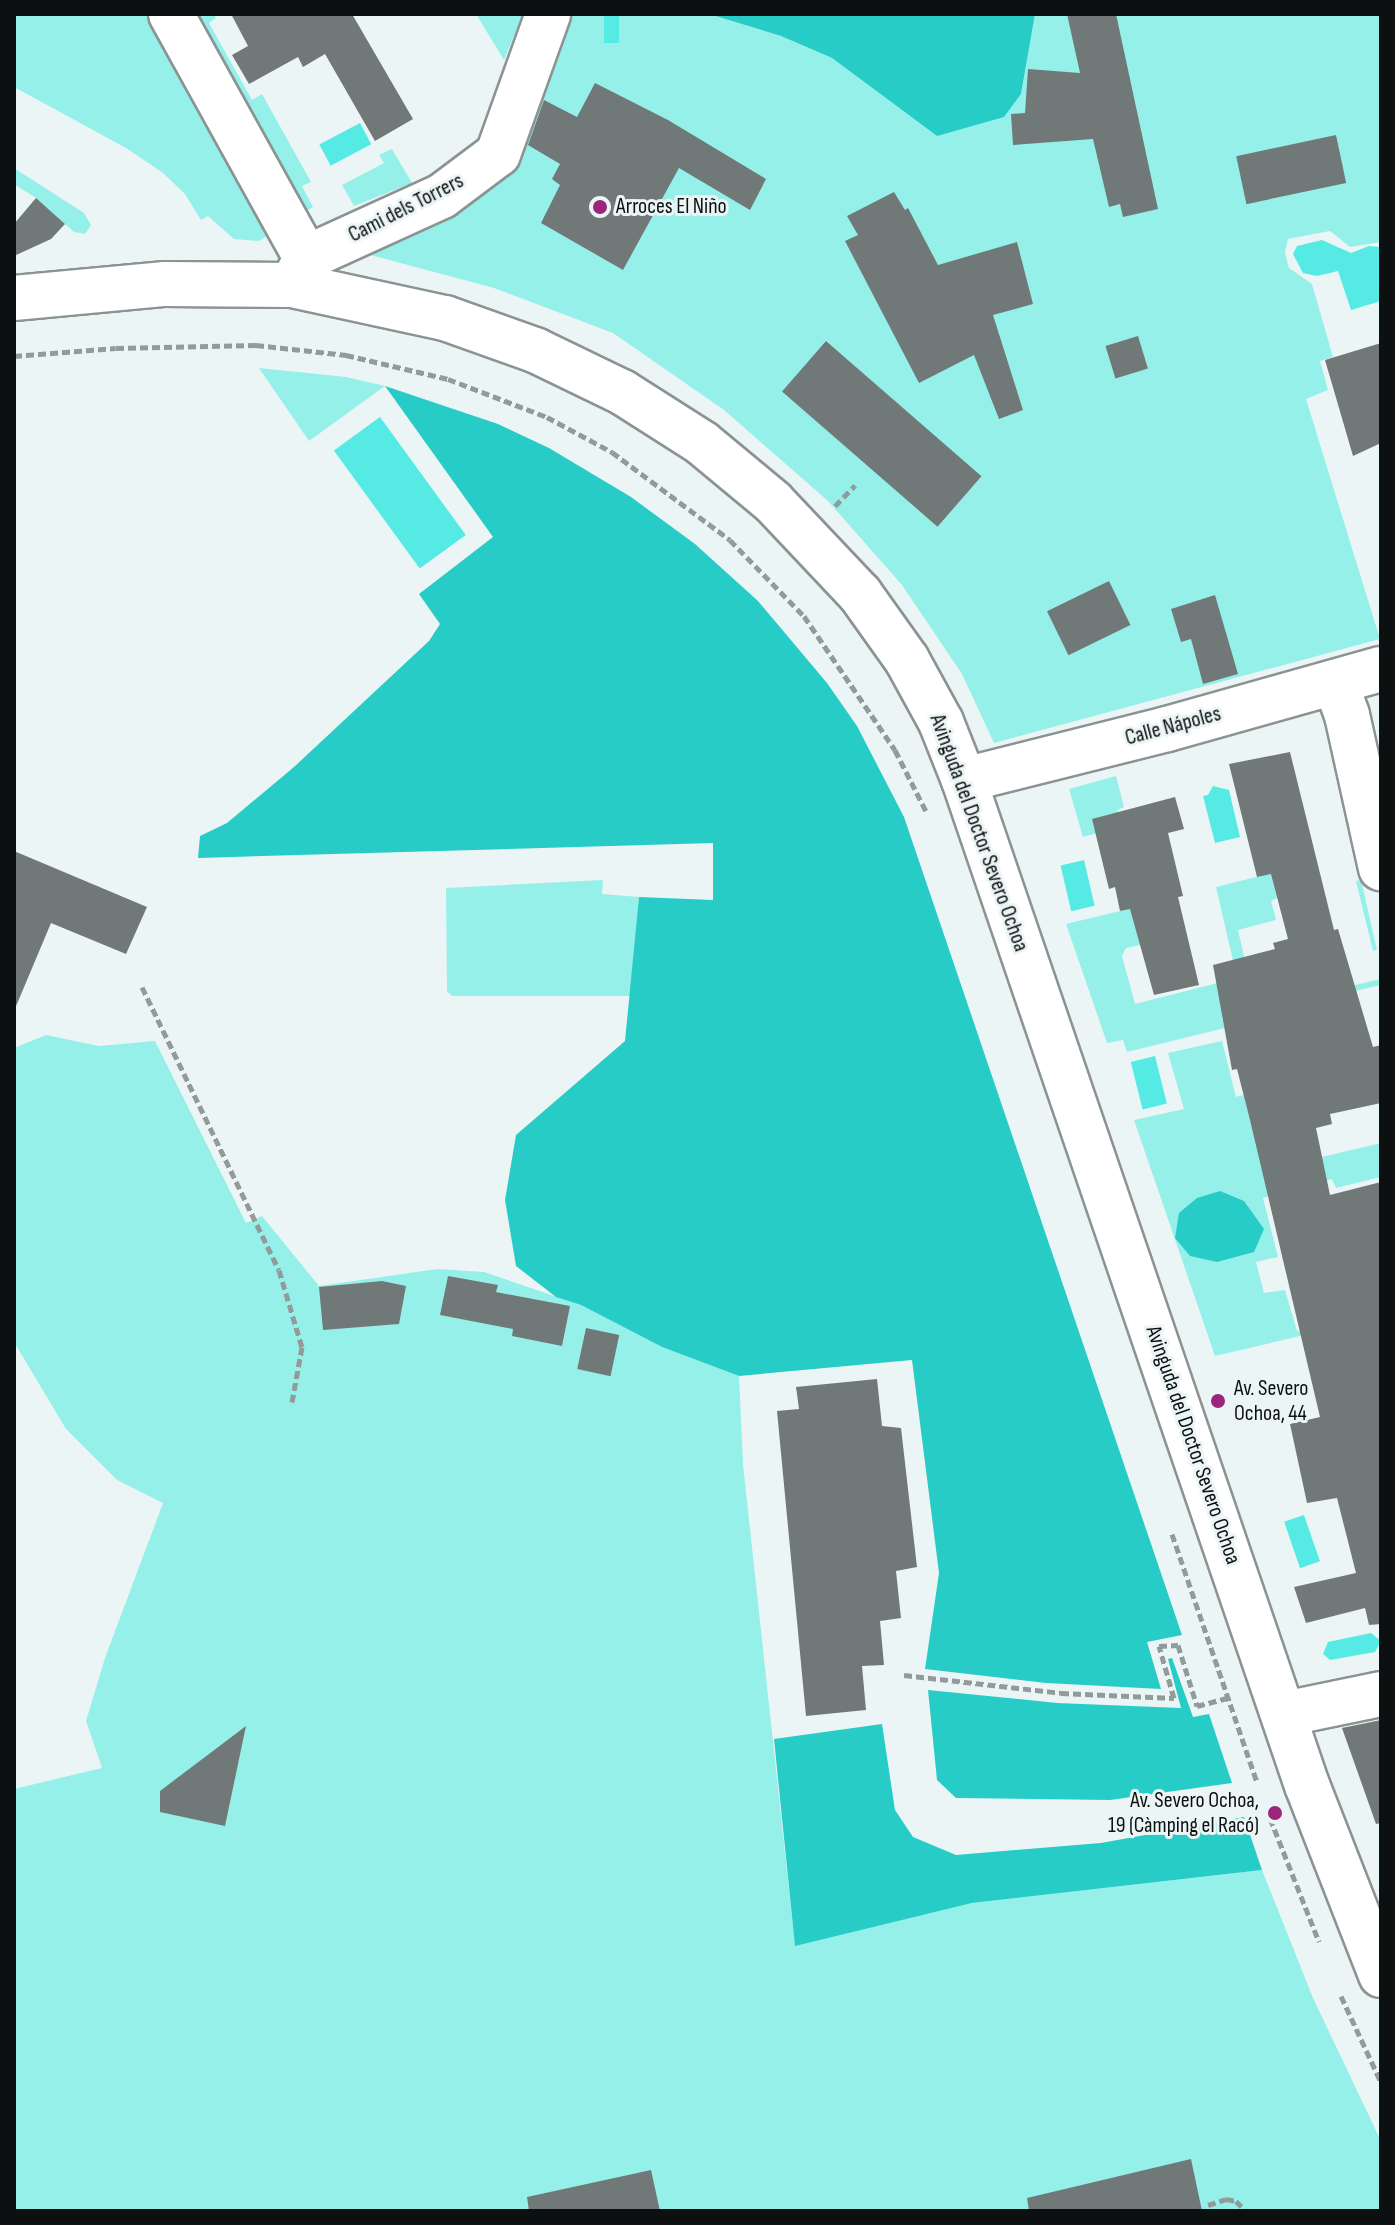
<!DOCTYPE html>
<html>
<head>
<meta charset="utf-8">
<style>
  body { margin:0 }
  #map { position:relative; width:1395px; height:2225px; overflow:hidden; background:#ebf5f5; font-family:"Sofia Sans Condensed",sans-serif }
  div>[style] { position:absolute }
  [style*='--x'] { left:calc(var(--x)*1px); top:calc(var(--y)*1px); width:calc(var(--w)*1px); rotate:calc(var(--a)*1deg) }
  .green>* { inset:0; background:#96f0ea }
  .forest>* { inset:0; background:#28ccc6 }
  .water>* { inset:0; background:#55ebe4; transform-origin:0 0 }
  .building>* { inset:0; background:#707978; transform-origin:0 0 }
  .path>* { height:5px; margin-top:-2.5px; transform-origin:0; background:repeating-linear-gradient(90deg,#939a9a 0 8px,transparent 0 12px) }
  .roads { filter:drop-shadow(2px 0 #8b9493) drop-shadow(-2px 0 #8b9493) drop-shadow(0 2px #8b9493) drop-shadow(0 -2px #8b9493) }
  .minor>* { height:44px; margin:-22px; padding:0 22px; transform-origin:22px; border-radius:22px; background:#fff }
  .dots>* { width:22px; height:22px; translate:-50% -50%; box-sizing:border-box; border:4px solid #ebf5f5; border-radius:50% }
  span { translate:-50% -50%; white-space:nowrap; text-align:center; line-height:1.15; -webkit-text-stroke:6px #ebf5f5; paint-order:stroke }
  .poi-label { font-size:22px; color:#0d1010 }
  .left { translate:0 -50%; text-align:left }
  .right { translate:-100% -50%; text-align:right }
  .street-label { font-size:22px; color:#0d1010 }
  .frame { position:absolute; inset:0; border:16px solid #0d1010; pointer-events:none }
</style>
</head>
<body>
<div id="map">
  <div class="green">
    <i style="clip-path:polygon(14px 14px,214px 14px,216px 18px,209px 23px,252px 100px,262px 94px,311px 182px,302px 186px,313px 207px,259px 241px,234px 239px,208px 216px,201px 220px,185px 194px,163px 173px,126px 148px,14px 87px)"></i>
    <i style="clip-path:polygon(476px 14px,523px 14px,504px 60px)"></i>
    <i style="clip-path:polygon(571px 14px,709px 14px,781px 36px,832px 58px,937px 136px,1021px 94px,1035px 14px,1381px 14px,1381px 242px,1350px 247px,1330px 231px,1288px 239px,1285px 253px,1289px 268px,1312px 284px,1333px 357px,1320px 361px,1328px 390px,1306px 399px,1380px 639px,994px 743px,962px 674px,902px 585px,828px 501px,724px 410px,613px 333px,494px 288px,363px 253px,491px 188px,517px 151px,540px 103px)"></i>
    <i style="clip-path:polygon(392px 149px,412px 183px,354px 206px,342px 185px,384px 163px,379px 155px)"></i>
    <i style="clip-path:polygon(14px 168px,84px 213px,91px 225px,85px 234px,74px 232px,36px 198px,14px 184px)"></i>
    <i style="clip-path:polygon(259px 368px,346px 377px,385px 386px,309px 441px)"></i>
    <i style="clip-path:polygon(1116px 776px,1124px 807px,1117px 810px,1122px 826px,1083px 837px,1069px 789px)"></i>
    <i style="clip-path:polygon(1276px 872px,1283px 895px,1271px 901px,1276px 920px,1238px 930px,1248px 974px,1294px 999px,1381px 979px,1381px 985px,1246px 1016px,1244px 1011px,1222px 1017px,1225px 1028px,1127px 1052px,1123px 1040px,1107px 1043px,1066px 924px,1145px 905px,1144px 944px,1126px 948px,1122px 956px,1135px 1004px,1237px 978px,1216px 887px)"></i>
    <i style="clip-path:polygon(603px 880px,602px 894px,639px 897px,632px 996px,452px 996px,447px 991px,446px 888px)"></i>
    <i style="clip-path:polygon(1361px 880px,1377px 950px,1373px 951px,1356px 881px)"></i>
    <i style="clip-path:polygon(46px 1035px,99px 1046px,155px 1041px,246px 1223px,262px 1216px,319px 1286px,437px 1269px,484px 1272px,581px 1305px,662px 1347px,739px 1376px,743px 1464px,795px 1945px,972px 1903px,1262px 1870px,1313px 1998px,1381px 2141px,1381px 2211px,14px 2211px,14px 1789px,102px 1768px,86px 1721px,105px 1658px,163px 1503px,117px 1480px,66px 1429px,14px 1342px,14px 1048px)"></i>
    <i style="clip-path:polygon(1222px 1041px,1236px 1097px,1243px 1095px,1245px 1099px,1263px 1171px,1381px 1143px,1381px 1177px,1336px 1188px,1332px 1179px,1263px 1198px,1278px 1257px,1256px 1262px,1264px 1293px,1285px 1290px,1297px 1331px,1372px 1315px,1373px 1319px,1215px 1356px,1134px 1120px,1184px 1109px,1168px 1053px)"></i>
  </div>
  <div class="forest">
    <i style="clip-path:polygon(709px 14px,1035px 14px,1021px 94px,1004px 117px,937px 136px,832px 58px,781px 36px)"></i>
    <i style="clip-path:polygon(385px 386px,498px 424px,549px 448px,631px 497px,695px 544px,758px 601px,827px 683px,857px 726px,904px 817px,1182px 1635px,1147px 1642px,1161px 1689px,1046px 1683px,925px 1669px,939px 1573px,912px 1360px,739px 1376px,662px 1347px,581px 1305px,556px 1297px,516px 1266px,505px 1200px,516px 1135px,625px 1041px,639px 897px,713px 900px,713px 843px,198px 858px,200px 836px,227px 823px,294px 767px,429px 641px,440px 624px,419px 594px,493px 537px)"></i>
    <i style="clip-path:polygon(1220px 1191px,1244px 1201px,1264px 1229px,1254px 1252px,1217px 1262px,1190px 1256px,1175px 1238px,1179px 1213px,1197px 1198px)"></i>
    <i style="clip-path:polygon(1172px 1658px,1193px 1717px,1209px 1714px,1232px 1783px,1110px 1800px,956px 1798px,937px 1780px,928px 1690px,1057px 1703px,1181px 1708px,1168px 1659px)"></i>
    <i style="clip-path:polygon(882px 1724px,895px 1810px,913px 1837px,956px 1855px,1101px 1843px,1244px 1817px,1262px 1870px,972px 1903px,795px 1946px,774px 1739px)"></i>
  </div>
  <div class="water">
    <i style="left:604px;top:14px;width:15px;height:29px"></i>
    <i style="left:360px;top:123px;width:24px;height:46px;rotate:62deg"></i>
    <i style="clip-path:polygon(1322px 240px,1351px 253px,1369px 246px,1381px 247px,1381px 301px,1351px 310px,1338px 271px,1317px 276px,1303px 273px,1293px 254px,1297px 246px)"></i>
    <i style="left:380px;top:417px;width:146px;height:57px;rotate:54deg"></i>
    <i style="clip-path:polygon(1213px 786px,1229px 790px,1240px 837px,1215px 843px,1203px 796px,1208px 795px)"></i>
    <i style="left:1084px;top:860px;width:47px;height:24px;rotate:77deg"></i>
    <i style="left:1155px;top:1056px;width:49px;height:25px;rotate:76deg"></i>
    <i style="left:1304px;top:1515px;width:49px;height:21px;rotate:71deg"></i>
    <i style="clip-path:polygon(1371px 1633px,1381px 1641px,1375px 1652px,1330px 1660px,1323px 1654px,1328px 1642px)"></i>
  </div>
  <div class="building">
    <i style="clip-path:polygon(231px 14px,352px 14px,413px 119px,375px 141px,325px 54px,303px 67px,298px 57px,249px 84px,232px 55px,248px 46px)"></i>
    <i style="clip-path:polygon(1067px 14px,1116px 14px,1158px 209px,1123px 217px,1120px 204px,1109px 207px,1093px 139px,1013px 145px,1011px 114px,1025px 113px,1028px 69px,1080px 73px)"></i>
    <i style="clip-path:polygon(595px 83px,668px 120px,766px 179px,750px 210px,679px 168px,623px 270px,541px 223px,560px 185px,552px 179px,560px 164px,528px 145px,544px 100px,577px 117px)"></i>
    <i style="left:1336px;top:135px;width:49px;height:102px;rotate:78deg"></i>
    <i style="clip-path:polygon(894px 192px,905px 210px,908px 208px,938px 265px,1017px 242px,1033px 304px,993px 315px,1023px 410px,999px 419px,974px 355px,919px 383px,845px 241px,858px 235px,847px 216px)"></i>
    <i style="clip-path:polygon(36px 198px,65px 224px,51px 239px,14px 256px,14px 224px)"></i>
    <i style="left:1138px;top:336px;width:34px;height:34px;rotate:73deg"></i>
    <i style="left:826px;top:341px;width:206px;height:67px;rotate:41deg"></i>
    <i style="clip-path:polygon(1381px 343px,1381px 443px,1353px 456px,1325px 360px)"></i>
    <i style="left:1109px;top:581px;width:49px;height:69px;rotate:64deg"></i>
    <i style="clip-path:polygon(1215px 595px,1238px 674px,1203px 684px,1191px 639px,1181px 642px,1171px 609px)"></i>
    <i style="clip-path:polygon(1290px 752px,1334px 930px,1338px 929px,1373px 1047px,1381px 1045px,1381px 1103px,1330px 1114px,1332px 1124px,1316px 1128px,1330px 1195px,1381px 1182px,1381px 1624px,1369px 1625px,1365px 1608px,1306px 1623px,1294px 1587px,1356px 1573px,1337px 1498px,1307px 1503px,1290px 1424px,1320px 1417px,1250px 1120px,1237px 1069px,1232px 1070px,1213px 965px,1275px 949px,1273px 943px,1288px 939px,1271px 874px,1257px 877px,1229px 764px)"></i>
    <i style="clip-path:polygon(1175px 797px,1184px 829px,1168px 833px,1183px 896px,1178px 897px,1199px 985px,1154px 995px,1130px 909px,1120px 911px,1115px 887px,1109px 889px,1092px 819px)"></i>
    <i style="clip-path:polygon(14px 851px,147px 907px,126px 954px,51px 923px,14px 1011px)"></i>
    <i style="clip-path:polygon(448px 1276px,498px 1285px,496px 1292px,570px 1306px,562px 1346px,512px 1336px,513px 1329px,440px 1315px)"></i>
    <i style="clip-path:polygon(382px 1281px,406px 1286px,399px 1324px,323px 1330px,319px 1287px)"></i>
    <i style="left:586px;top:1328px;width:34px;height:42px;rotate:12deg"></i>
    <i style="clip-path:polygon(877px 1379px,882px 1426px,901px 1428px,917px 1567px,896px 1571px,901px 1618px,880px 1621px,884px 1665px,862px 1666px,866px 1710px,806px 1716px,777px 1411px,799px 1409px,796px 1387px)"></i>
    <i style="clip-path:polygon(1381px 1720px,1381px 1823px,1376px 1824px,1342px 1728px)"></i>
    <i style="clip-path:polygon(246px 1726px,225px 1826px,160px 1812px,160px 1791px)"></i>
    <i style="clip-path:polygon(1191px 2159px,1202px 2211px,1029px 2211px,1027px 2198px)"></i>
    <i style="clip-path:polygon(651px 2170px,660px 2211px,529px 2211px,527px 2197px)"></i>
  </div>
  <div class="path">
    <i style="--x:14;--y:356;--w:102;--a:-4.5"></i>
    <i style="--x:116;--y:348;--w:140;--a:-1.2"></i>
    <i style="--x:256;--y:345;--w:91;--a:6.3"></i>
    <i style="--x:346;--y:355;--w:105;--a:13.2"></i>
    <i style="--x:448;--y:379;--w:106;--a:21"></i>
    <i style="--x:547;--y:417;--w:74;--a:28.3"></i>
    <i style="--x:612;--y:452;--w:147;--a:36.7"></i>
    <i style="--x:730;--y:540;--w:106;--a:45.8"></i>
    <i style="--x:804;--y:616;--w:162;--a:55.8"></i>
    <i style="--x:895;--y:750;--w:71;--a:63.1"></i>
    <i style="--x:835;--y:506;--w:29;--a:-46"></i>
    <i style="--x:142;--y:987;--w:314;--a:64.2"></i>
    <i style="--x:279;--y:1270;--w:80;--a:73.4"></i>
    <i style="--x:302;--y:1347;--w:56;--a:100.3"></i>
    <i style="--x:1172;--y:1534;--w:262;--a:71.1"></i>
    <i style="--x:904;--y:1675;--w:158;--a:6.5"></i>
    <i style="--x:1061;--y:1693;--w:113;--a:2.5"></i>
    <i style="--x:1174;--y:1698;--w:54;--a:-106.1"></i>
    <i style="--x:1159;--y:1646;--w:19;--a:-3"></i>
    <i style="--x:1178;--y:1645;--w:64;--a:72.7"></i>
    <i style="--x:1197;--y:1706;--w:31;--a:-15"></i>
    <i style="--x:1270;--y:1818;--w:133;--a:68.4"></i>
    <i style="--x:1341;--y:1996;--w:95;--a:65.1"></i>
    <i style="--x:1208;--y:2205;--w:19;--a:-18"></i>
    <i style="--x:1226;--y:2199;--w:10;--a:11"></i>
    <i style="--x:1236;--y:2201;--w:14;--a:45"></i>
  </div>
  <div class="roads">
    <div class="minor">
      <i style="--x:171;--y:14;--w:279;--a:61"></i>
      <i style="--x:306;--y:258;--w:28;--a:117"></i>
      <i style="--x:306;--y:258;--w:149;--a:-24.5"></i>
      <i style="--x:442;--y:196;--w:70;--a:-36.9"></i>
      <i style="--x:498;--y:154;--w:149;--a:-70.3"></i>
      <i style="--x:14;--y:298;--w:152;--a:-5.3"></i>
      <i style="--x:165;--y:284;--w:127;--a:0.5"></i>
      <i style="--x:292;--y:285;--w:157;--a:12.2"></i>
      <i style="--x:445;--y:318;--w:96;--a:19.6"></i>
      <i style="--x:535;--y:350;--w:97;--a:25.8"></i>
      <i style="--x:622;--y:392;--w:95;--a:32.5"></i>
      <i style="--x:702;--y:443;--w:92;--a:39.7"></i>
      <i style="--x:773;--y:502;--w:127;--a:46.6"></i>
      <i style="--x:860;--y:594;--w:81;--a:54.5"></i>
      <i style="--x:907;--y:660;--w:71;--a:61.3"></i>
      <i style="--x:941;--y:722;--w:62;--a:68.4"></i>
      <i style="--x:964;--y:780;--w:1062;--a:71.16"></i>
      <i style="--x:1307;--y:1785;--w:204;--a:68.7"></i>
      <i style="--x:1335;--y:682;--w:35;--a:70"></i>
      <i style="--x:1347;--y:715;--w:157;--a:77.5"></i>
      <i style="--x:964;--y:780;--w:209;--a:-14.1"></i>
      <i style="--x:1167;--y:729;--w:222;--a:-15.7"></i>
      <i style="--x:1284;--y:1714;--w:99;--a:-11.7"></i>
    </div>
  </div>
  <div class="dots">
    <i style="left:600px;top:207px;background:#9c247d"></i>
    <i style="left:1218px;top:1401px;background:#9c247d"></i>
    <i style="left:1275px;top:1813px;background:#9c247d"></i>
  </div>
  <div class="poi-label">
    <span class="left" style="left:616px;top:207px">Arroces El Niño</span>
    <span class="left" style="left:1234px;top:1401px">Av. Severo<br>Ochoa, 44</span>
    <span class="right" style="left:1259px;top:1813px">Av. Severo Ochoa,<br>19 (Càmping el Racó)</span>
  </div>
  <div class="street-label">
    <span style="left:406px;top:208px;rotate:-27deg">Cami dels Torrers</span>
    <span style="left:1173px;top:726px;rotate:-15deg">Calle Nápoles</span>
    <span style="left:979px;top:833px;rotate:70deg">Avinguda del Doctor Severo Ochoa</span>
    <span style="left:1193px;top:1445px;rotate:71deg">Avinguda del Doctor Severo Ochoa</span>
  </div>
  <div class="frame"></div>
</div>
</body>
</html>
